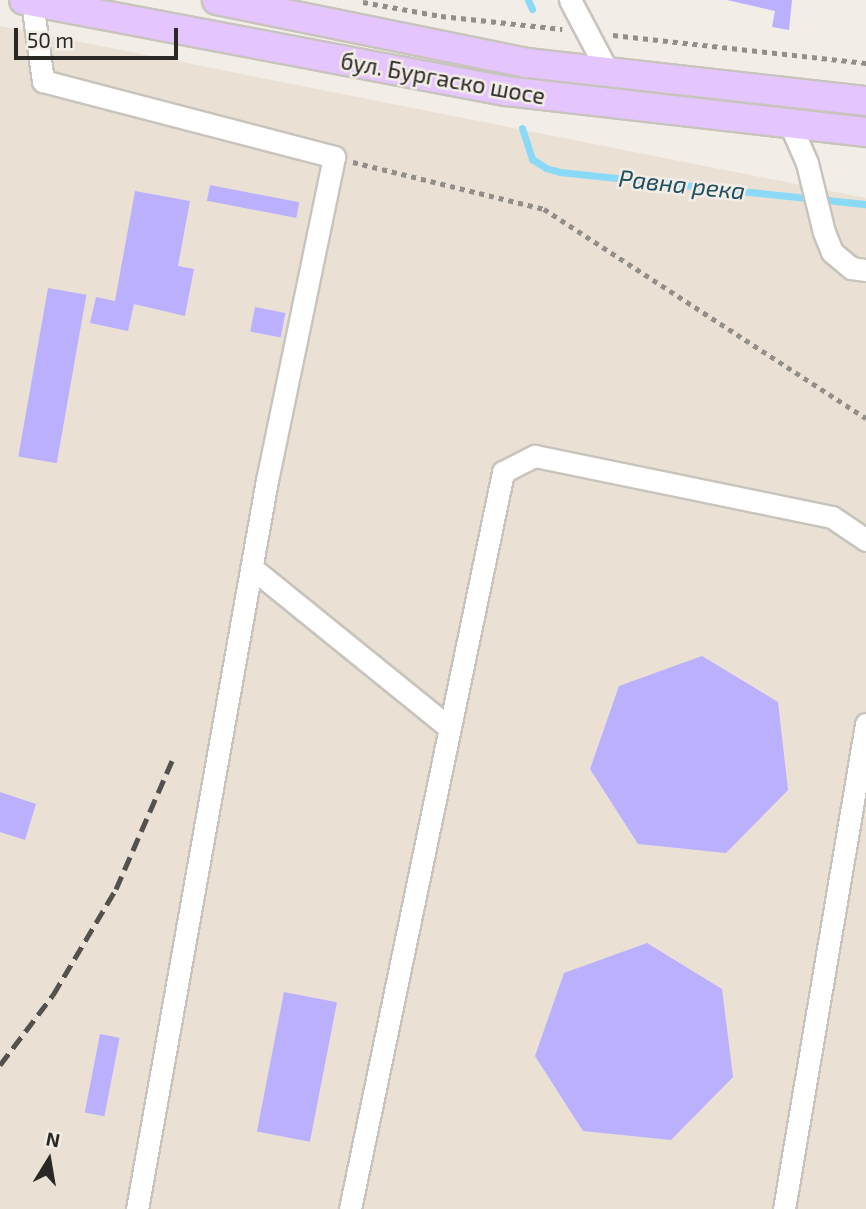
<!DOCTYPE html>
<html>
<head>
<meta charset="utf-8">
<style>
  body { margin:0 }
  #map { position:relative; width:866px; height:1209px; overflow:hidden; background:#f2ede6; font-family:"Exo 2",sans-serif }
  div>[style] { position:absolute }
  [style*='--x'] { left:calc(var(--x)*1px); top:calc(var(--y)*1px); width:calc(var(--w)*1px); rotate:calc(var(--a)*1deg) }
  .built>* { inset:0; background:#eae1d4 }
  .stream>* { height:7px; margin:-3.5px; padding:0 3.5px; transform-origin:3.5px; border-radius:3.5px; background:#8ad9f6 }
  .building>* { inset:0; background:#bbb0fe; transform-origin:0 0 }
  .path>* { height:4.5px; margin-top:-2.25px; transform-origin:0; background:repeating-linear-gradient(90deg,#928f8a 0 5px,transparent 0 10px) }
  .roads { filter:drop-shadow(2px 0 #c8c4bd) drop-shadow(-2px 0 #c8c4bd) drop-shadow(0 2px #c8c4bd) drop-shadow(0 -2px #c8c4bd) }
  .minor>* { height:21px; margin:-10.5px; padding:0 10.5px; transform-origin:10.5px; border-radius:10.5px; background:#fff }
  .major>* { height:28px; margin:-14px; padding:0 14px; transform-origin:14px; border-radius:14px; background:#e5c5fe }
  .rail>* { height:5px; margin-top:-2.5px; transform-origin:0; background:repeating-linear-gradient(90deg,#53514d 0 14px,transparent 0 21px) }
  span { translate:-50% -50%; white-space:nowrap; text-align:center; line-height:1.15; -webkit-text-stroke:5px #f2ede6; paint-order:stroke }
  .street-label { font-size:23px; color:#292825 }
  .water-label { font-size:24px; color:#224f5f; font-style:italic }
  .north { position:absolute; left:14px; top:1125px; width:70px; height:70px; -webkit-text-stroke:5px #f2ede6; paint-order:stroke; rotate:11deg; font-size:19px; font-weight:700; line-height:28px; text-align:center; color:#292825 }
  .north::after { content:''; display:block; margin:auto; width:24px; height:32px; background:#292825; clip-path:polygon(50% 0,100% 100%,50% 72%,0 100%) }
  .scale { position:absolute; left:14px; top:28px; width:164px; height:32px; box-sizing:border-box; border:4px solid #292825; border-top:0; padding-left:9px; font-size:21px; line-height:24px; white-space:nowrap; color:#292825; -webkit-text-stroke:5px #f2ede6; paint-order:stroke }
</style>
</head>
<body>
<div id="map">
  <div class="built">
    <i style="clip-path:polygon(0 26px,866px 198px,866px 1209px,0 1209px)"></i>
  </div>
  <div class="stream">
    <i style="--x:528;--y:0;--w:10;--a:66"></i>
    <i style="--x:522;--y:128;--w:33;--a:72"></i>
    <i style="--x:532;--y:159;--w:17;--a:33"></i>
    <i style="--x:546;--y:168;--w:15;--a:16"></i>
    <i style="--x:560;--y:172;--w:308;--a:6"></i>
  </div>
  <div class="building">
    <i style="clip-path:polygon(727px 0,792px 0,789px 30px,772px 27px,775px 11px)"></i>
    <i style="left:210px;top:185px;width:91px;height:16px;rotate:11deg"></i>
    <i style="clip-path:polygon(135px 191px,190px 201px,178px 266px,194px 269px,185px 316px,134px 304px,128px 331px,90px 323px,96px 297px,115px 301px)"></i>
    <i style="left:48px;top:288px;width:39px;height:171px;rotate:10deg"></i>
    <i style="left:255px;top:307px;width:31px;height:25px;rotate:11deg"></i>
    <i style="clip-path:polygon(702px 656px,778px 702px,788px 790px,726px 853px,638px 844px,590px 769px,619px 686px)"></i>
    <i style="clip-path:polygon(0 792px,36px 804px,25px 840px,0 832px)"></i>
    <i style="clip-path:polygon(647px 943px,722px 989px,733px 1077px,671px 1140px,583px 1131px,535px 1056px,564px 973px)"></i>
    <i style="left:284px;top:992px;width:54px;height:142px;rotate:11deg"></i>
    <i style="left:100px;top:1034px;width:20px;height:80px;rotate:11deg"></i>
  </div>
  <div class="path">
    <i style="--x:363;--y:2;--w:79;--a:10.2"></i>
    <i style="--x:441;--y:16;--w:122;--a:6.1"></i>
    <i style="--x:613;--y:35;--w:255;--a:6.3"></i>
    <i style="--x:353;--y:162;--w:197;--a:13.8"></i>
    <i style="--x:544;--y:209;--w:384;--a:33"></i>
  </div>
  <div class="roads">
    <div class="minor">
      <i style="--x:570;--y:0;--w:81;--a:62.2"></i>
      <i style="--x:32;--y:2;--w:80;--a:82.1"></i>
      <i style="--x:43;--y:81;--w:301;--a:14.6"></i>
      <i style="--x:334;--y:157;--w:330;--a:101.7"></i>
      <i style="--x:267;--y:480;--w:741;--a:100.11"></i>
      <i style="--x:790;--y:124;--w:43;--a:66.4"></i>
      <i style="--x:807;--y:163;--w:71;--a:76.2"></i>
      <i style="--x:824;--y:232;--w:22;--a:68"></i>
      <i style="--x:832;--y:252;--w:25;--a:40"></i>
      <i style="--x:851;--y:268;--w:15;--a:8"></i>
      <i style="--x:252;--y:568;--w:252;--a:39"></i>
      <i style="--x:350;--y:1209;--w:753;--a:-78.27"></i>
      <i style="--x:503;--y:472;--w:36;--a:-27"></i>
      <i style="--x:535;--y:456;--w:303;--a:11.6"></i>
      <i style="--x:832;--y:517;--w:41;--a:34.1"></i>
      <i style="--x:784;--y:1209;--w:492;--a:-80.4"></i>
    </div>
    <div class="major">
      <i style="--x:24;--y:0;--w:491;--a:10.7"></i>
      <i style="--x:506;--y:91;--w:362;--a:6.5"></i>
      <i style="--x:217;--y:0;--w:316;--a:11.5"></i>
      <i style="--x:527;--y:63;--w:341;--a:6.4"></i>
    </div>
  </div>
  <div class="rail">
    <i style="--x:0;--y:1065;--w:88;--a:-52.9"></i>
    <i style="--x:53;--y:995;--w:123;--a:-59.3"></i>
    <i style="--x:116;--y:889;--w:147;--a:-66.4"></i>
  </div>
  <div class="street-label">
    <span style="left:443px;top:78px;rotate:10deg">бул. Бургаско шосе</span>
  </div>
  <div class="water-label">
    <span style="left:682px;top:184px;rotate:6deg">Равна река</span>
  </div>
  <div class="north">N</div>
  <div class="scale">50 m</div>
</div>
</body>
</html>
